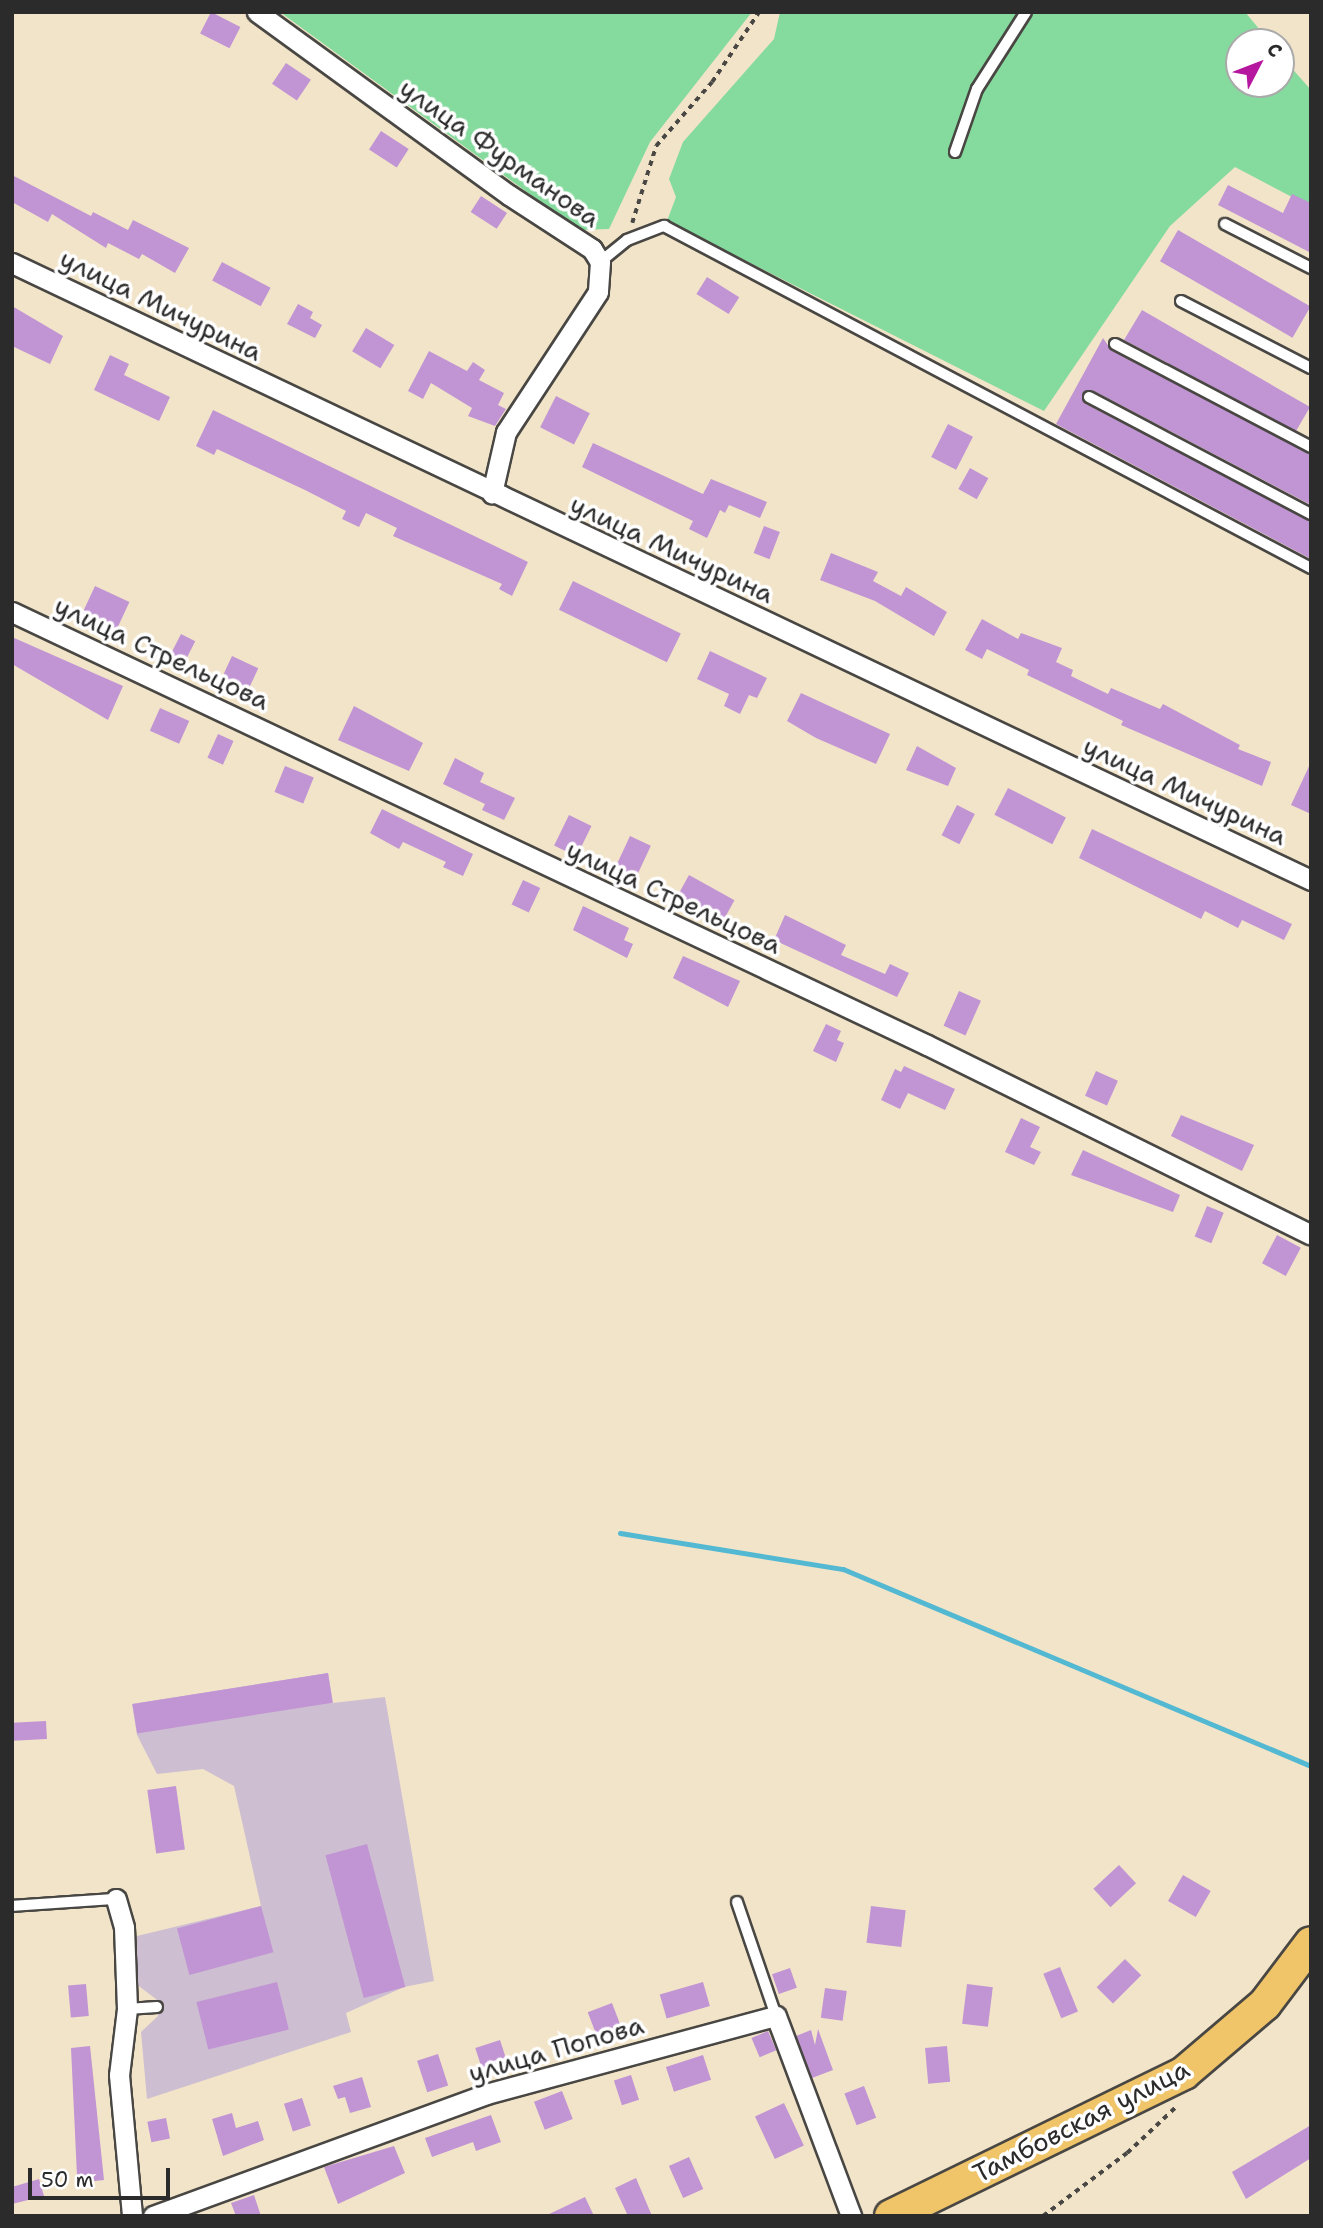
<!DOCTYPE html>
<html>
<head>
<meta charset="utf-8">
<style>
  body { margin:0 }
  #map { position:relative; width:1323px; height:2228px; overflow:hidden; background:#f2e4c9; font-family:"Shantell Sans",sans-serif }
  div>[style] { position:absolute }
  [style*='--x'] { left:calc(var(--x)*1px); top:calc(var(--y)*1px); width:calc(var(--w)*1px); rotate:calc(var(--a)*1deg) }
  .industrial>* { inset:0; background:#cebed1 }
  .green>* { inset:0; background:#85da9d }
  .stream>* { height:5px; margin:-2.5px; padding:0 2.5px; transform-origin:2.5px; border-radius:2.5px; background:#53b8d2 }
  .building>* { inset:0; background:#c195d3; transform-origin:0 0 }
  .path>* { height:3.5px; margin-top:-1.75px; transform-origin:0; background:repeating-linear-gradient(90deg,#494743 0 5px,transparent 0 10px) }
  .roads { filter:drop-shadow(2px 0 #494743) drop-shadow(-2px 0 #494743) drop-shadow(0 2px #494743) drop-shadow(0 -2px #494743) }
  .lane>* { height:10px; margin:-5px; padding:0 5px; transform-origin:5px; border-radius:5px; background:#fff }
  .street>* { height:19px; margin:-9.5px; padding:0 9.5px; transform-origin:9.5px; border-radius:9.5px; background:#fff }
  .primary>* { height:32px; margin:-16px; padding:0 16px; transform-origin:16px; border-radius:16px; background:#f0c469 }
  span { translate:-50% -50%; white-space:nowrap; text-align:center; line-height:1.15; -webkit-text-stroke:7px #fff; paint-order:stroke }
  .street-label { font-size:26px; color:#2b2b2b }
  .frame { position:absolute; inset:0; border:14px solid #2b2b2b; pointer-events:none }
  .north { position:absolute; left:1225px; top:28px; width:70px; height:70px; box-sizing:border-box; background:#fff; border:2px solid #aaa; border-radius:50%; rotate:48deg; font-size:19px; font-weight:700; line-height:28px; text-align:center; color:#2b2b2b }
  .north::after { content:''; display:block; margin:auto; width:24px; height:32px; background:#b5179e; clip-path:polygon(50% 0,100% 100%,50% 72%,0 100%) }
  .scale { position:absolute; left:28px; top:2168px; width:142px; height:32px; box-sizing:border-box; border:4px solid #2b2b2b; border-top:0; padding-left:9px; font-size:21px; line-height:24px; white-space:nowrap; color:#2b2b2b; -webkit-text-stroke:5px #fff; paint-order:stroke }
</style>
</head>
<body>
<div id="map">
  <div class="industrial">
    <i style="clip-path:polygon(328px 1673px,333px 1703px,385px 1697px,434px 1981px,404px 1987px,346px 2013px,351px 2032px,147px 2099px,141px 2032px,158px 2016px,156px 1999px,136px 1984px,137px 1936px,261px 1906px,234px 1786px,203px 1769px,157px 1774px,137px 1735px,132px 1704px)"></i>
  </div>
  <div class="green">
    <i style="clip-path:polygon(280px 12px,752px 12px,650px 142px,609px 229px,579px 230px)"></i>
    <i style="clip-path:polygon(780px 12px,1245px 12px,1270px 42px,1239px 42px,1239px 84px,1281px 84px,1281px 56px,1311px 90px,1311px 207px,1235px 167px,1170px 226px,1044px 411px,667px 221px,676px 197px,669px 179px,683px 142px,774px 39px)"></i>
  </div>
  <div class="stream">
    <i style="--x:620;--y:1533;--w:226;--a:9.2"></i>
    <i style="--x:843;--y:1569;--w:508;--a:22.83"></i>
  </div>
  <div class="building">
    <i style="left:211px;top:12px;width:33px;height:24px;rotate:27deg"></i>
    <i style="left:286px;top:63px;width:30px;height:25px;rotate:34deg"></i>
    <i style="left:381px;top:131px;width:33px;height:22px;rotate:33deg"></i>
    <i style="clip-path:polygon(12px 175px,91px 216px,93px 212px,128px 230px,133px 220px,189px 248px,175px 273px,142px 254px,139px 259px,108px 243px,106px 248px,52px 214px,48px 222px,12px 202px)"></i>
    <i style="clip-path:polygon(1228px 185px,1283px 213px,1292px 194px,1311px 203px,1311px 253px,1218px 205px)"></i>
    <i style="left:481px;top:196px;width:31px;height:19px;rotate:33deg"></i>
    <i style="left:1178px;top:230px;width:153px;height:36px;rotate:30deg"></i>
    <i style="left:222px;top:262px;width:55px;height:21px;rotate:28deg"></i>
    <i style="left:707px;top:277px;width:38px;height:20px;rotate:32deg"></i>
    <i style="clip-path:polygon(298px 304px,313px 312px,310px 318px,322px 325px,315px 338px,287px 324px)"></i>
    <i style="clip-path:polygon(12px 306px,63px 336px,50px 364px,12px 346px)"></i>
    <i style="clip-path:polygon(1142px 310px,1310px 407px,1296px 431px,1124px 340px)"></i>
    <i style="left:366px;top:328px;width:33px;height:27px;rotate:31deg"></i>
    <i style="clip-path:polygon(1103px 338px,1112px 351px,1311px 454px,1311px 505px,1092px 390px,1082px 394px,1086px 404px,1311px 521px,1311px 559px,1056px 424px)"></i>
    <i style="clip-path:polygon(429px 351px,467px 371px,473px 362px,485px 370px,479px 380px,504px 393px,498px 405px,506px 409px,495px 426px,468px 416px,472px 408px,431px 383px,423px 399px,408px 391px)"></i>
    <i style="clip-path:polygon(110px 355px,129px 364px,124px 375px,170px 397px,159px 421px,94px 390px)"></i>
    <i style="left:556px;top:396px;width:38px;height:35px;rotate:27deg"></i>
    <i style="clip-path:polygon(213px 410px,528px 562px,512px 596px,499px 589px,502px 584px,393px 536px,397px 528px,366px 513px,359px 527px,342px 519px,346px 511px,305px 490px,217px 449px,214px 455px,196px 446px)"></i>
    <i style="left:948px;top:424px;width:28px;height:37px;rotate:27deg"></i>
    <i style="clip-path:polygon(593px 443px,703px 494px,711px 479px,767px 502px,760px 518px,729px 505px,725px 513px,720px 510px,707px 538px,689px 529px,693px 521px,582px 467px)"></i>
    <i style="left:970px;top:468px;width:21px;height:24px;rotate:29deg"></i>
    <i style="left:764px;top:526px;width:17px;height:29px;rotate:21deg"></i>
    <i style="clip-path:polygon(831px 553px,878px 572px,873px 581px,901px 596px,906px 587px,947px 612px,934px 636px,875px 601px,820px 580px)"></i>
    <i style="left:573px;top:581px;width:120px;height:32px;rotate:26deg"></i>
    <i style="left:95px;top:586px;width:38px;height:30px;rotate:25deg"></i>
    <i style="clip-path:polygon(982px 619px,1018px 639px,1021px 633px,1062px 648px,1056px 662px,1073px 670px,1071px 676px,1108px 694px,1111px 688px,1160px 709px,1163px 704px,1240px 745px,1238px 749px,1271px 762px,1262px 786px,1121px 725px,1123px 721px,1027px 675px,1029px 670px,987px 649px,982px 659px,965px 650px)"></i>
    <i style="left:181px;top:634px;width:16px;height:25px;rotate:27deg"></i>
    <i style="clip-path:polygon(12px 637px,123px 686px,108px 720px,12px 664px)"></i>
    <i style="clip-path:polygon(710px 651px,767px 678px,757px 698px,749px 695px,740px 714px,724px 706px,729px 694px,697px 679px)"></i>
    <i style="left:232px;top:656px;width:29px;height:27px;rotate:25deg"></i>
    <i style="clip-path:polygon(801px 693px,890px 734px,876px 764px,816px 738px,787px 721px)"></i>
    <i style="clip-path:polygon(354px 706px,423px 743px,409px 771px,338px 740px)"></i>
    <i style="left:160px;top:708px;width:32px;height:25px;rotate:24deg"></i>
    <i style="left:218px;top:734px;width:17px;height:26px;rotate:24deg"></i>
    <i style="clip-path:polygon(917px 746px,956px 768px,948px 786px,906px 770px)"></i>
    <i style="clip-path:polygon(455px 758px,484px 773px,480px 782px,515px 798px,504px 820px,482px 810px,485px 804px,443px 784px)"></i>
    <i style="clip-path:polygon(1311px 762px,1311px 814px,1291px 805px)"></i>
    <i style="left:285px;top:766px;width:31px;height:28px;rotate:22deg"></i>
    <i style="left:1008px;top:788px;width:65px;height:30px;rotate:27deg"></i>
    <i style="left:957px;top:805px;width:20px;height:34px;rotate:27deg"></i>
    <i style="clip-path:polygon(382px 809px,473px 854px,463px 876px,443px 867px,446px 862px,403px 842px,399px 849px,370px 833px)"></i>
    <i style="left:569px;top:815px;width:25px;height:34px;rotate:26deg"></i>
    <i style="clip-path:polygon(1092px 829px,1292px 924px,1284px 940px,1242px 920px,1238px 928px,1205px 911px,1201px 919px,1079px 858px)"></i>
    <i style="left:630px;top:836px;width:23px;height:38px;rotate:25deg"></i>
    <i style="left:689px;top:875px;width:52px;height:28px;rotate:29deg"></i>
    <i style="left:523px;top:880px;width:19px;height:27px;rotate:25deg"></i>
    <i style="clip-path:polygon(583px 906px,629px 928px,624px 940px,633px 944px,627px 958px,573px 930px)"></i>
    <i style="clip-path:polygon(785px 915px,846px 945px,841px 955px,885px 974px,890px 964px,909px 973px,897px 997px,774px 940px)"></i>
    <i style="clip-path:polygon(683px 956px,740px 981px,728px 1007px,673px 978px)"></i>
    <i style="left:959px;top:991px;width:24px;height:38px;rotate:24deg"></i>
    <i style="clip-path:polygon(826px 1024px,841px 1031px,837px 1040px,844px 1043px,836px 1062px,813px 1051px)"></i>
    <i style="clip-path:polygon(904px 1066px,955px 1089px,945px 1110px,908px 1093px,900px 1109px,881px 1100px,895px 1069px,901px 1072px)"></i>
    <i style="left:1096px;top:1071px;width:24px;height:27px;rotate:24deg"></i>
    <i style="clip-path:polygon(1181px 1115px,1254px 1145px,1242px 1171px,1171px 1136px)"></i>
    <i style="clip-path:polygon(1021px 1118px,1040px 1127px,1030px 1147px,1041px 1152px,1034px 1165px,1005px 1152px)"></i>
    <i style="clip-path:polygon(1083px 1150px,1180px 1195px,1173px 1212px,1071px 1175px)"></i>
    <i style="left:1207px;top:1206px;width:18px;height:33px;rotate:22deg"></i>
    <i style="left:1277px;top:1235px;width:27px;height:32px;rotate:28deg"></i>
    <i style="left:328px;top:1673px;width:30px;height:198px;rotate:81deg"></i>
    <i style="left:46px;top:1721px;width:18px;height:34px;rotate:87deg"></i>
    <i style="left:176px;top:1786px;width:64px;height:29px;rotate:82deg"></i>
    <i style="left:367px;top:1844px;width:148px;height:43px;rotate:75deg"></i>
    <i style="left:1119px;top:1865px;width:25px;height:35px;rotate:47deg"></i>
    <i style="left:1183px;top:1875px;width:32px;height:30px;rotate:30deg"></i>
    <i style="left:261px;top:1906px;width:48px;height:87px;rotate:75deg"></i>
    <i style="left:871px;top:1906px;width:35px;height:37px;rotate:7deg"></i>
    <i style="left:1125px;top:1959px;width:23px;height:40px;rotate:45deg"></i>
    <i style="left:1060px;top:1967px;width:48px;height:18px;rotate:68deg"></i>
    <i style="left:790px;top:1968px;width:21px;height:19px;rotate:71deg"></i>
    <i style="left:277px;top:1982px;width:49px;height:83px;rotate:76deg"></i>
    <i style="left:703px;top:1982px;width:25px;height:45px;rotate:74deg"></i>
    <i style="left:86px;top:1984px;width:32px;height:18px;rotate:85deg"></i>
    <i style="left:967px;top:1984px;width:26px;height:40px;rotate:7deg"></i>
    <i style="left:825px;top:1988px;width:22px;height:30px;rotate:8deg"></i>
    <i style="left:612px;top:2003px;width:28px;height:26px;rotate:69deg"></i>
    <i style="clip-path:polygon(818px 2029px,833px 2070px,812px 2078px,796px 2036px,811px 2030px,815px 2045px)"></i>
    <i style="left:768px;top:2031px;width:21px;height:18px;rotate:67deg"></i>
    <i style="left:500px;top:2040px;width:25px;height:26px;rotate:72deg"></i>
    <i style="clip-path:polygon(90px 2046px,104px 2180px,85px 2182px,85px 2175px,77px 2176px,71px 2048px)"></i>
    <i style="left:947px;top:2046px;width:36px;height:22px;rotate:85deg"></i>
    <i style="left:438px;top:2054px;width:33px;height:22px;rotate:72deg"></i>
    <i style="left:703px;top:2055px;width:26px;height:39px;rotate:72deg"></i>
    <i style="left:631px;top:2075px;width:26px;height:18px;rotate:72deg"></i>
    <i style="clip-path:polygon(362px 2077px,371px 2107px,350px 2113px,345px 2097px,338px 2099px,333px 2086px)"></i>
    <i style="left:864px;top:2086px;width:34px;height:21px;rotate:69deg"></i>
    <i style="left:562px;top:2091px;width:30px;height:30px;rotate:69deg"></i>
    <i style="left:302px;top:2098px;width:29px;height:19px;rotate:72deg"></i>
    <i style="left:784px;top:2103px;width:47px;height:32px;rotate:65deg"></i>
    <i style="clip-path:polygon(232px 2113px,236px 2128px,258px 2121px,264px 2140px,223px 2156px,212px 2119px)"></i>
    <i style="clip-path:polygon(491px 2115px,501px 2142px,476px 2151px,473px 2142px,432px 2157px,425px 2138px)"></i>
    <i style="left:166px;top:2118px;width:21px;height:19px;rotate:79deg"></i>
    <i style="clip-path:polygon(1311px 2125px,1311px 2158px,1246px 2199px,1232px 2172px)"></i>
    <i style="clip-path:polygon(394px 2146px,405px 2173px,338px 2204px,324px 2167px)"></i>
    <i style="left:689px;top:2157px;width:35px;height:22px;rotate:66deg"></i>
    <i style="clip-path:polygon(636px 2178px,652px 2216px,628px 2216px,615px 2188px)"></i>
    <i style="clip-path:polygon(39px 2179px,44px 2196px,12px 2204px,12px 2187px)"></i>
    <i style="clip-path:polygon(254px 2195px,261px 2216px,236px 2216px,231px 2203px)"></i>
    <i style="clip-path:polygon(585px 2197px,594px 2216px,545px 2216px)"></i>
  </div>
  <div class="path">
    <i style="--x:632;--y:223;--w:81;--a:-72.7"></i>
    <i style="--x:656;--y:146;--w:85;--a:-48.8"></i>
    <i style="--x:712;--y:82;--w:84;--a:-56.1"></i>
    <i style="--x:1043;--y:2216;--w:105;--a:-36.9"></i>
    <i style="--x:1127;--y:2153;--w:70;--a:-43.3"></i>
  </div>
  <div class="roads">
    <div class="lane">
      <i style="--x:955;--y:152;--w:67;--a:-70.8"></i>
      <i style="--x:977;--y:89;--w:91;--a:-57.5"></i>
      <i style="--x:1225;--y:224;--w:97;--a:27.1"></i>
      <i style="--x:600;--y:262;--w:35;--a:-39"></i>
      <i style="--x:627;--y:240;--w:40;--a:-21"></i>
      <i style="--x:664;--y:226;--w:732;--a:27.86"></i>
      <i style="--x:1181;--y:301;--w:146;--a:27.3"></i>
      <i style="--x:1115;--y:344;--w:221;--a:27.7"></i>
      <i style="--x:1089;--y:397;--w:251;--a:27.8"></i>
      <i style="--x:737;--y:1902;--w:120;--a:71.1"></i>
      <i style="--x:12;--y:1906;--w:104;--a:-3.9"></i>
      <i style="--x:127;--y:2009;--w:30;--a:-4"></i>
    </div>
    <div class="street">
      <i style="--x:257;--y:12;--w:311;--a:36"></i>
      <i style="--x:509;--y:195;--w:99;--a:33"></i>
      <i style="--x:592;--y:249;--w:15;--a:58"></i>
      <i style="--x:600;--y:262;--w:30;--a:94"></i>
      <i style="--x:598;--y:292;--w:168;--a:123.3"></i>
      <i style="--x:506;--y:432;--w:63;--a:102.9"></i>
      <i style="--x:12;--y:263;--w:1438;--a:25.41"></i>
      <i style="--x:12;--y:612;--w:1012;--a:25.32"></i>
      <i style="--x:927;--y:1045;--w:428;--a:26.3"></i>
      <i style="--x:116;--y:1899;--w:29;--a:74"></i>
      <i style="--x:124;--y:1927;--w:82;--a:87.9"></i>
      <i style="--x:127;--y:2009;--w:66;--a:96.9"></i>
      <i style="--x:119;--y:2075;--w:142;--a:84.7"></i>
      <i style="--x:153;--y:2216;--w:355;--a:-20.1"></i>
      <i style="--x:486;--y:2094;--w:300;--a:-15.1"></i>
      <i style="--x:776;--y:2016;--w:214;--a:69.4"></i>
    </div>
    <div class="primary">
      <i style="--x:891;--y:2216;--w:326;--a:-26"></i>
      <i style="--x:1184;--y:2073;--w:106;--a:-40.4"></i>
      <i style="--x:1265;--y:2004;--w:76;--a:-53"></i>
    </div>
  </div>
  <div class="street-label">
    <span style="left:500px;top:153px;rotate:35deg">улица Фурманова</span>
    <span style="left:161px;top:305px;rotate:26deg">улица Мичурина</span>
    <span style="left:672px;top:549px;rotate:25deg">улица Мичурина</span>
    <span style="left:162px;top:653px;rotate:25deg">улица Стрельцова</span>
    <span style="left:1185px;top:791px;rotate:25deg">улица Мичурина</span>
    <span style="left:674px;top:897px;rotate:25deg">улица Стрельцова</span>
    <span style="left:556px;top:2049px;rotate:-16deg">улица Попова</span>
    <span style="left:1081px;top:2121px;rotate:-27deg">Тамбовская улица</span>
  </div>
  <div class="frame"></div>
  <div class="north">С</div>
  <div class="scale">50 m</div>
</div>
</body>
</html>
